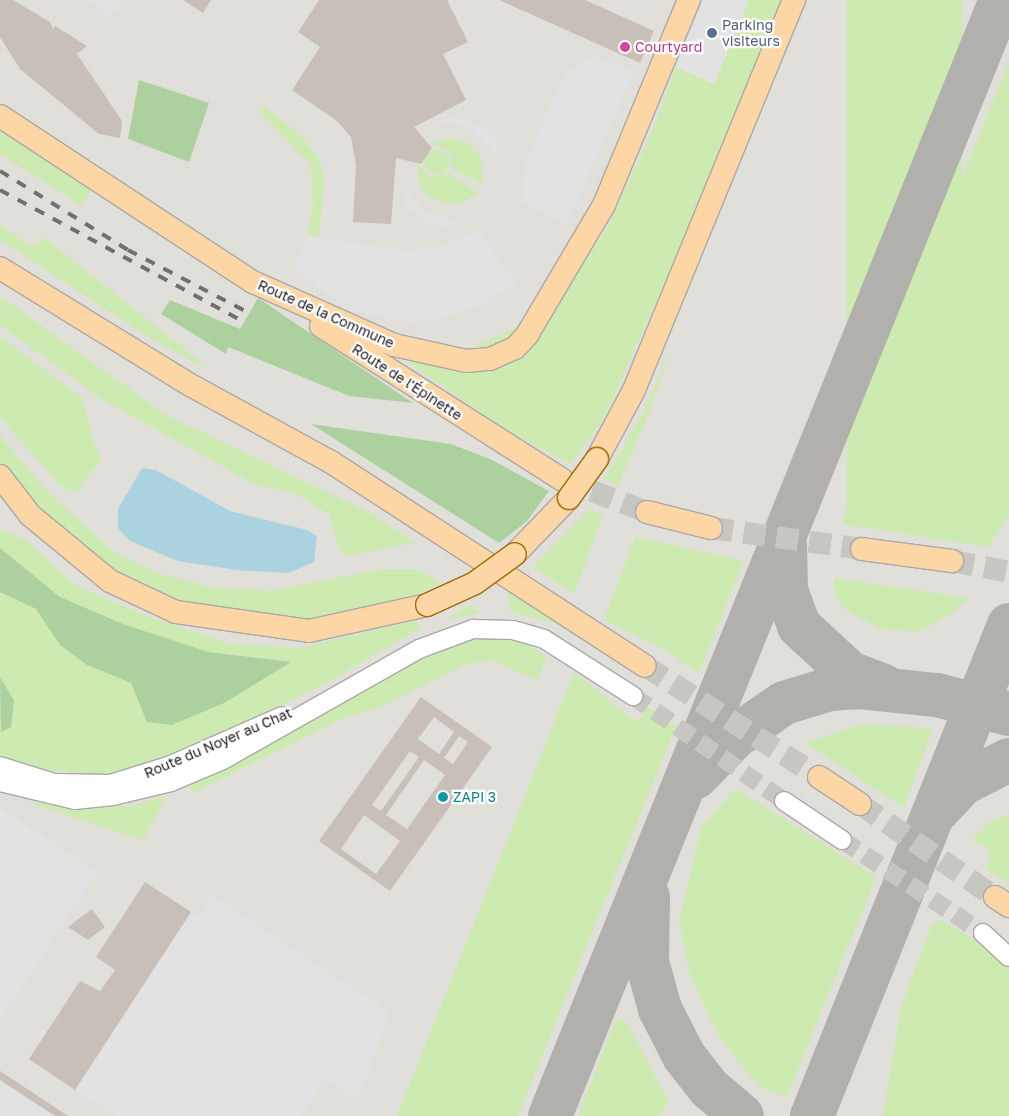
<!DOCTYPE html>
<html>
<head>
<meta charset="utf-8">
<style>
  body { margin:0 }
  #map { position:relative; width:1009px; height:1116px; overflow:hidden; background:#f2efe9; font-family:"Golos Text",sans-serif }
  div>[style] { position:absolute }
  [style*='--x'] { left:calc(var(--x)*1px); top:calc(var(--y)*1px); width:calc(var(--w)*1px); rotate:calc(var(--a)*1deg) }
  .airport>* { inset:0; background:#e1dfda; transform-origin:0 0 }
  .grass>* { inset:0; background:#cdebb0; transform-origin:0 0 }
  .round { border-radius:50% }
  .forest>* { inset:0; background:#add19e }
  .parking>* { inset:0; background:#e2e2e2 }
  .water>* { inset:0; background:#aad3df }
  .taxiway>* { height:44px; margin:-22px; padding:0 22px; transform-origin:22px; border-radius:22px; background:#b1b0ac }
  .building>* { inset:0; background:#c7bfb8 }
  .minor-tunnel>* { height:18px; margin-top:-9px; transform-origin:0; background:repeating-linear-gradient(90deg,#c8c6c1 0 18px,transparent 0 27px) }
  .major-tunnel>* { height:22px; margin-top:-11px; transform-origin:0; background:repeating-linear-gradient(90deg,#c8c6c1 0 22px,transparent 0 33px) }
  .roads { filter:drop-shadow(1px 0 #a9a9a9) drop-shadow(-1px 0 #a9a9a9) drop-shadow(0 1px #a9a9a9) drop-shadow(0 -1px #a9a9a9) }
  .minor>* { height:18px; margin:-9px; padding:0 9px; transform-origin:9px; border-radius:9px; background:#fff }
  .major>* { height:22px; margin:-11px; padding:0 11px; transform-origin:11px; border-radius:11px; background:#fcd6a4 }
  .rail>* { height:4px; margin-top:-2px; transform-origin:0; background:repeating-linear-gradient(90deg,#707070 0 10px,transparent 0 20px) }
  .bridges { filter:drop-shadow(1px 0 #a06b00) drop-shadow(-1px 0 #a06b00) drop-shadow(0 1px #a06b00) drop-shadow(0 -1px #a06b00) }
  .major-bridge>* { height:22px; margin:-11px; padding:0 11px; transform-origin:11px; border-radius:11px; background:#fcd6a4 }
  .dots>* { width:14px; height:14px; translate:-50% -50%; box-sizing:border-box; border:2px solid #fff; border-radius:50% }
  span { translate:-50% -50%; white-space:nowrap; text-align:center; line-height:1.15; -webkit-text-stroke:4.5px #fff; paint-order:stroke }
  .service-label { font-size:14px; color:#4e5e75 }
  .left { translate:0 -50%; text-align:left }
  .hotel-label { font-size:14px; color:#b23c85 }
  .street-label { font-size:14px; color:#222 }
  .culture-label { font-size:14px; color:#0d838f }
</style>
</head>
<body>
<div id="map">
  <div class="airport">
    <i style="left:0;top:0;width:1009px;height:1116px"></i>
  </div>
  <div class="grass">
    <i style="clip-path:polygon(749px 0,781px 0,673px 264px,604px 418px,571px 464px,508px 431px,408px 363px,463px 352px,527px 322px,569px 284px,606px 230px,650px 137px,676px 67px,714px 84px)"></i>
    <i style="left:847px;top:0;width:115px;height:524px"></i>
    <i style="clip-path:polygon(1009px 62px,1009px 515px,988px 547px,842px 524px,884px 369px)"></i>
    <i style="clip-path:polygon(264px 106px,302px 136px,319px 158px,324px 178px,319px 238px,307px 236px,313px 206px,311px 165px,260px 113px)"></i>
    <i style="clip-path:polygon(0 128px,92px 188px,82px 206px,0 154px)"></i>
    <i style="clip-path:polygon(449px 138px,468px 143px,480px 154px,483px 185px,451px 168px,451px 156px,445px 149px,429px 144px)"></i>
    <i class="round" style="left:425px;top:150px;width:24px;height:24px"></i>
    <i style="clip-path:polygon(417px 163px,430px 177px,449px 173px,478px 193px,457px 205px,431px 199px,419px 185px)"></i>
    <i style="clip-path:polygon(0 224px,31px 247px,44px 237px,212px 371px,151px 339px,0 240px)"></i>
    <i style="clip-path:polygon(0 296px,166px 415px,367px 511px,415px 543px,346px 556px,339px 550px,329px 514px,297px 494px,252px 483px,103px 400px,0 325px)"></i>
    <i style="clip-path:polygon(0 336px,82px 398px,100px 462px,76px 493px,60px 486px,0 417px)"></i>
    <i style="clip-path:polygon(674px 344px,646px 420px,618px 486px,604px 479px,641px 417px)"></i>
    <i style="clip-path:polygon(0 435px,44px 488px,114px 552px,163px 575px,214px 588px,271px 591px,382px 569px,417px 569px,442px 583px,388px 607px,309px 620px,186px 605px,95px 561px,39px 514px,0 465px)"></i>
    <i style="clip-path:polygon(590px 509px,603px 515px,574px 594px,533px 567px)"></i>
    <i style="clip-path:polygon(0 529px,27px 541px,75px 585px,141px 614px,230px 644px,297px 648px,415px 621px,422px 627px,327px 683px,169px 758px,113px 776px,24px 768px,0 759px,0 592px,36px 608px,60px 645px,87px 665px,131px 683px,290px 662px,208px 652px,123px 624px,60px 597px,0 548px)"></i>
    <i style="clip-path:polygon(635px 537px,744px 561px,699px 674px,667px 651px,604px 620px)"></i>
    <i style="clip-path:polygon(834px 578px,968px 598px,954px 612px,921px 631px,884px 630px,848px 612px,835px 597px)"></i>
    <i style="clip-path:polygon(506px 590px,561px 625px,511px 612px)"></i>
    <i style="clip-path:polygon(471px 604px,480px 613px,447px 619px)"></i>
    <i style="clip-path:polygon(499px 636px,522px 641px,547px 657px,537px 680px,494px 661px,470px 663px,380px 707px,342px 719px,194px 793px,188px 786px,441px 647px,471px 637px)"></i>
    <i style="clip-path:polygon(574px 672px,637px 722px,648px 707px,676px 726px,518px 1116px,397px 1116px)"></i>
    <i style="clip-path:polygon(862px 724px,933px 728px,904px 808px,805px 743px)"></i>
    <i style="clip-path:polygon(736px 789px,876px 877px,787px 1097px,760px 1088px,719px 1037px,689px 972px,679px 923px,701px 827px)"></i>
    <i style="clip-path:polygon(167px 795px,143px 840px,27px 802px,134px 806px)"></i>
    <i style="clip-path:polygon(1009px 814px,1009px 884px,986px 869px,990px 850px,972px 840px,992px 820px)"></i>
    <i style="clip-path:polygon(939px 920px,991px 948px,1009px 967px,1009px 1116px,883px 1116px,901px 1006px,931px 927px)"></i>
    <i style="clip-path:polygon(616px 1019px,626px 1021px,669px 1102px,658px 1116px,578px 1116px)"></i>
  </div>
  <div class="forest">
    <i style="clip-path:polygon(139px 80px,209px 103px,189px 162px,128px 139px)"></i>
    <i style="clip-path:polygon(258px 298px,413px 403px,349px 396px,228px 347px,226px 354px,161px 314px,170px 300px,240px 329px)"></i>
    <i style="clip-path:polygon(311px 424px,451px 444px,490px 459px,549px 491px,527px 521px,499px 543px)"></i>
    <i style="clip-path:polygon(0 548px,60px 597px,123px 624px,208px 652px,291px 662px,224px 703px,172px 725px,147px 722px,131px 683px,87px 665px,60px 645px,36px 609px,0 592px)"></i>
    <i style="clip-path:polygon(0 677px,14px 701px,11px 727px,1px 732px)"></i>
  </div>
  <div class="parking">
    <i style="clip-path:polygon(85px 0,115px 0,123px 5px,110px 16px)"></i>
    <i style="clip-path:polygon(704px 0,749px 0,714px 84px,676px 67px)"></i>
    <i style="clip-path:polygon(593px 56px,635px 70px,567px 224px,521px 201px,525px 164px,564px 74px)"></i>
    <i style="clip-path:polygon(452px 116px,484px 127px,497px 141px,495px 153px,468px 127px,449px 123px,428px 127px)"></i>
    <i style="clip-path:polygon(406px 193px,428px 214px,459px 221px,447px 227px,426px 222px,407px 207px)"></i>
    <i style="clip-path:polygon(478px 231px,518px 283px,477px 307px,442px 318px,411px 323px,351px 310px,294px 270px,307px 236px,408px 251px,438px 248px)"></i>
    <i style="clip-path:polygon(0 808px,97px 872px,0 1020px)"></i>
    <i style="clip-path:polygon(214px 896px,391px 1013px,357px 1099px,324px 1080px,302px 1116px,115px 1116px,75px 1090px,191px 912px,199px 917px)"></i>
    <i style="clip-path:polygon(0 1080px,55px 1116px,0 1116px)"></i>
  </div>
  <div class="water">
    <i style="clip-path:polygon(142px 468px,156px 470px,230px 511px,307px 530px,317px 536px,314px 562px,289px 573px,236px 570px,178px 561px,130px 541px,118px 528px,118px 509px)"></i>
  </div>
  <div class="taxiway">
    <i style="--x:785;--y:545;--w:45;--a:88.7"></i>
    <i style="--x:786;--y:590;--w:38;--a:70"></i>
    <i style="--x:799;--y:626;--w:69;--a:42.7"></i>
    <i style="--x:850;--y:673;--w:36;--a:21"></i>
    <i style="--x:696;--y:777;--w:57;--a:-45.7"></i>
    <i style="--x:736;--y:736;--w:58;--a:-34.5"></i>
    <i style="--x:784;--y:703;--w:48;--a:-16.9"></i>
    <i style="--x:830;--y:689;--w:29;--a:-4"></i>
    <i style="--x:859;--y:687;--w:78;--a:5.9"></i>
    <i style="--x:937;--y:695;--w:74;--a:14.8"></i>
    <i style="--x:938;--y:810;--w:35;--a:-47"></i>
    <i style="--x:962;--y:784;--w:53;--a:-27.1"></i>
    <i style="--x:648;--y:897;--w:65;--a:90.9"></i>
    <i style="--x:647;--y:962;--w:49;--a:74.5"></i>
    <i style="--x:660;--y:1009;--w:53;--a:62.9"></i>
    <i style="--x:684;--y:1056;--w:41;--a:52"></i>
    <i style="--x:709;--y:1088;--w:43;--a:40.3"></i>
    <i style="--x:550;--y:1116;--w:1204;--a:-68"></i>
    <i style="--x:812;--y:1116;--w:529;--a:-68.14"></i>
  </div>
  <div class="building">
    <i style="clip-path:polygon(0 0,13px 0,50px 22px,53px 30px,55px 26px,87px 46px,77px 54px,122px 121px,120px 138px,99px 134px,20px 69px,0 37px)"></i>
    <i style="clip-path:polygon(183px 0,211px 0,203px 13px)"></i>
    <i style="clip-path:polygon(319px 0,447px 0,468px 42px,443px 54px,466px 100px,414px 127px,432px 148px,421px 164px,396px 158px,391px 224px,353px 222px,356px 165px,351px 137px,337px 121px,292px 90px,320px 47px,298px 32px)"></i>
    <i style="clip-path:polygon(499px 0,585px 0,654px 31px,640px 63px)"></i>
    <i style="clip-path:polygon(evenodd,421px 697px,492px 747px,390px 891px,319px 841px,421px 697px,434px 717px,454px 732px,439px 754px,418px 739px,434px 717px,421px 697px,459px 736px,468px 742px,453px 764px,444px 758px,459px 736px,421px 697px,410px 751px,419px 757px,381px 811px,372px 805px,410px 751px,421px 697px,424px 760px,445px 775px,407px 829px,386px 815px,424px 760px,421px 697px,364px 815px,400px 841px,376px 874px,341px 849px,364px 815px)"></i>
    <i style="clip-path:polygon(145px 882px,191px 912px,75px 1090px,29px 1059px,80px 981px,100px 991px,115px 970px,96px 957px)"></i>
    <i style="clip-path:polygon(92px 909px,105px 927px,88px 940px,68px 927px)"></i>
    <i style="clip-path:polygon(0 1071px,68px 1116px,55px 1116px,0 1080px)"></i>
  </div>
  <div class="minor-tunnel">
    <i style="--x:633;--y:696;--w:184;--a:34.8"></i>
    <i style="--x:842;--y:840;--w:169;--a:33.4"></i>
  </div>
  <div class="major-tunnel">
    <i style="--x:561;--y:479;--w:92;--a:21"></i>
    <i style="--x:711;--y:528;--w:152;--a:7.9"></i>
    <i style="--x:952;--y:561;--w:58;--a:10.9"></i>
    <i style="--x:645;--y:666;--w:206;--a:32.5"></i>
    <i style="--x:860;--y:804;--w:164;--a:34.6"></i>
  </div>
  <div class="roads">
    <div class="minor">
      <i style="--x:0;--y:766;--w:57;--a:17.5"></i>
      <i style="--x:54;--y:783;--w:56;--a:1"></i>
      <i style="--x:110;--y:784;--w:64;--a:-17.3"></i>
      <i style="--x:171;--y:765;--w:121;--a:-23.8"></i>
      <i style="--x:0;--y:782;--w:77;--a:13.5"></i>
      <i style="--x:75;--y:800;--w:38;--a:-6"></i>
      <i style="--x:113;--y:796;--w:60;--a:-13.6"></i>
      <i style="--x:171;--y:782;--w:56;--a:-22.9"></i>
      <i style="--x:223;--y:760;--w:225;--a:-29.5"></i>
      <i style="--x:419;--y:649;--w:58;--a:-20.3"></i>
      <i style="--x:473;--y:629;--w:40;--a:1.4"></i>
      <i style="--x:513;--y:630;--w:32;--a:16"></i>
      <i style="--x:544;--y:639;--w:106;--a:32.6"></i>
      <i style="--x:784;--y:801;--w:70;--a:33.9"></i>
      <i style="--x:983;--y:933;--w:35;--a:43"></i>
    </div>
    <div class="major">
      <i style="--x:0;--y:116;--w:303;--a:33.3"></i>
      <i style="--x:253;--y:282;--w:154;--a:24.1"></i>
      <i style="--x:394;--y:345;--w:74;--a:12.5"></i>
      <i style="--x:466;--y:361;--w:24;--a:-5"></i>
      <i style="--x:490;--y:359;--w:27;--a:-24"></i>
      <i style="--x:515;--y:348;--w:18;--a:-47"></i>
      <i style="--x:527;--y:335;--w:151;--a:-59.4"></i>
      <i style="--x:604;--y:205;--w:222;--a:-67.5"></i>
      <i style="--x:0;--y:268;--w:225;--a:31.6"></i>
      <i style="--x:192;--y:386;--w:158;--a:28.7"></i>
      <i style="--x:331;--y:462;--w:374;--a:33"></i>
      <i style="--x:321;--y:326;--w:285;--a:32.5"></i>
      <i style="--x:597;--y:459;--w:78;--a:-61.8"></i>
      <i style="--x:634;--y:390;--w:422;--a:-67.7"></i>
      <i style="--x:0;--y:476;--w:49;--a:52.4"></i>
      <i style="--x:30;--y:515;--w:104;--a:39.5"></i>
      <i style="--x:110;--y:581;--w:73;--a:25.2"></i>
      <i style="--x:176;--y:612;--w:134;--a:8.1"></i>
      <i style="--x:309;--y:631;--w:121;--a:-12.4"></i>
      <i style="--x:647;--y:512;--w:66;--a:14"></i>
      <i style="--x:862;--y:549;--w:91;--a:7.6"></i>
      <i style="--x:515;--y:554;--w:78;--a:-46"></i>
      <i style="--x:819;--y:777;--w:49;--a:33.4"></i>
      <i style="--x:995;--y:897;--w:17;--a:33"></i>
    </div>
  </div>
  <div class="rail">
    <i style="--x:0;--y:171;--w:150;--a:31.7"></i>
    <i style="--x:128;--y:250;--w:136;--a:27.5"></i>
    <i style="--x:0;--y:190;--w:277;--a:28.4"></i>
  </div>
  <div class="bridges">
    <div class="major-bridge">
      <i style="--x:569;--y:498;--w:48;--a:-54.3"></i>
      <i style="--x:427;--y:605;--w:53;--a:-24.6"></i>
      <i style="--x:475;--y:583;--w:49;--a:-35.9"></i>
    </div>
  </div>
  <div class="dots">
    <i style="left:712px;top:33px;background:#5c6f8a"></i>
    <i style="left:625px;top:47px;background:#d1479c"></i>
    <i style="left:443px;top:797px;background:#0f9aa8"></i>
  </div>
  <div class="service-label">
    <span class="left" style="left:722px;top:33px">Parking<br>visiteurs</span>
  </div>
  <div class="hotel-label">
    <span class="left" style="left:635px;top:47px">Courtyard</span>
  </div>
  <div class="street-label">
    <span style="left:326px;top:314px;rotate:24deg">Route de la Commune</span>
    <span style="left:407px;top:382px;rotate:33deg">Route de l'Épinette</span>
    <span style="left:218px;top:743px;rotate:-23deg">Route du Noyer au Chat</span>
  </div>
  <div class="culture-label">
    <span class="left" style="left:453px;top:797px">ZAPI 3</span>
  </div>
</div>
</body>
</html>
